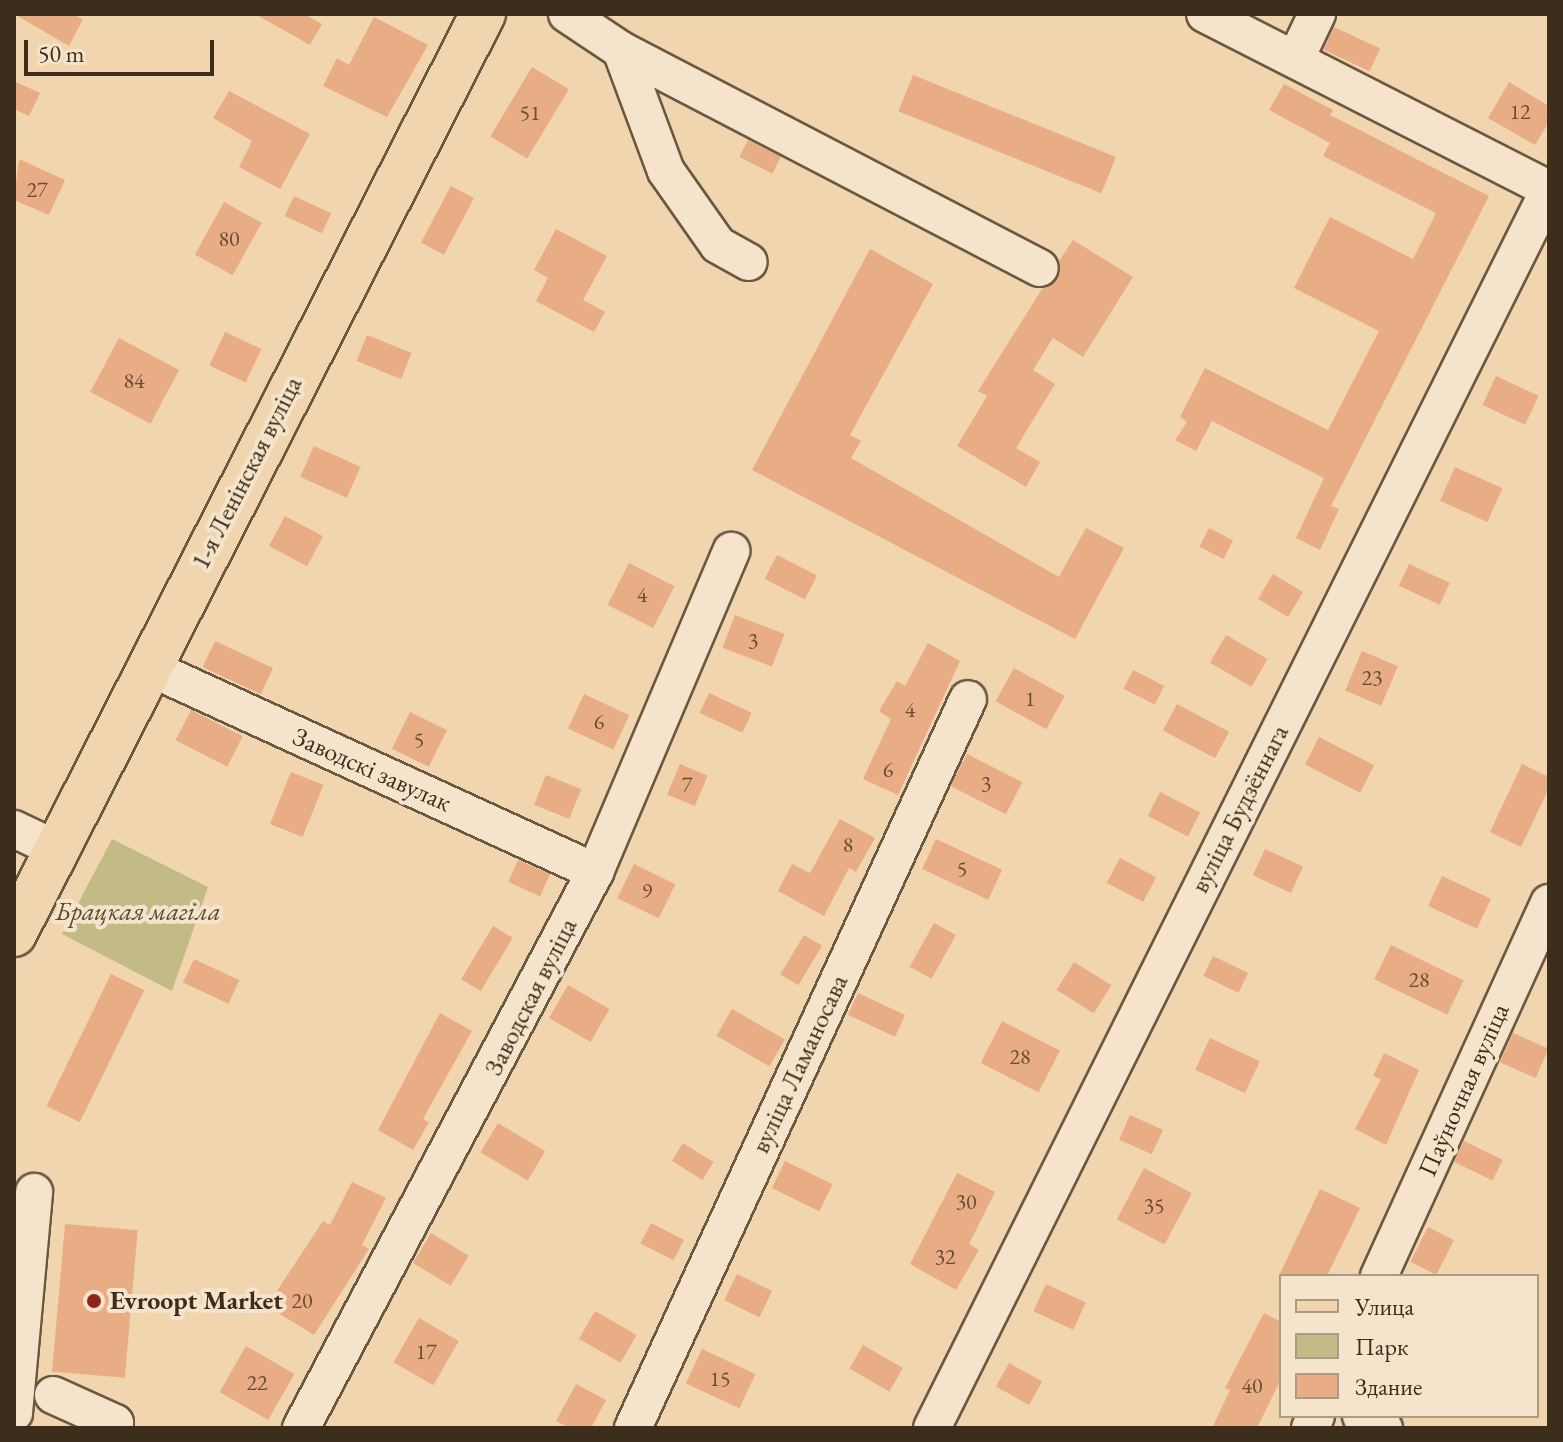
<!DOCTYPE html>
<html>
<head>
<meta charset="utf-8">
<style>
  body { margin:0 }
  #map { position:relative; width:1563px; height:1442px; overflow:hidden; background:#f0d5af; font-family:"EB Garamond",serif }
  div>[style] { position:absolute }
  [style*='--x'] { left:calc(var(--x)*1px); top:calc(var(--y)*1px); width:calc(var(--w)*1px); rotate:calc(var(--a)*1deg) }
  .green>* { inset:0; background:#c2bb85 }
  .building>* { inset:0; background:#e8ad84; transform-origin:0 0 }
  .roads { filter:drop-shadow(2px 0 #6a5840) drop-shadow(-2px 0 #6a5840) drop-shadow(0 2px #6a5840) drop-shadow(0 -2px #6a5840) }
  .minor>* { height:36px; margin:-18px; padding:0 18px; transform-origin:18px; border-radius:18px; background:#f5e4cb }
  .major>* { height:44px; margin:-22px; padding:0 22px; transform-origin:22px; border-radius:22px; background:#f0d5af }
  .dots>* { width:22px; height:22px; translate:-50% -50%; box-sizing:border-box; border:4px solid #f5e4cb; border-radius:50% }
  span { translate:-50% -50%; white-space:nowrap; text-align:center; line-height:1.15; -webkit-text-stroke:8px #f5e4cb; paint-order:stroke }
  .number-label { font-size:22px; color:#684e35 }
  .number-label span { -webkit-text-stroke-width:0 }
  .street-label { font-size:26px; color:#3d2e1b }
  .park-label { font-size:26px; color:#584a30; font-style:italic }
  .poi-label { font-size:26px; color:#3d2e1b; font-weight:700 }
  .left { translate:0 -50%; text-align:left }
  .frame { position:absolute; inset:0; border:16px solid #3d2e1b; pointer-events:none }
  .legend { position:absolute; left:1279px; top:1274px; width:260px; height:144px; box-sizing:border-box; background:#f5e4cb; border:2px solid #ab9b85; margin:0; padding:10px 14px; list-style:none; font-size:24px; color:#3d2e1b }
  .legend li { display:flex; align-items:center; gap:16px; height:40px }
  .legend b { width:40px; border:2px solid #ab9b85 }
  .scale { position:absolute; left:24px; top:40px; width:190px; height:36px; box-sizing:border-box; border:4px solid #3d2e1b; border-top:0; padding-left:10px; font-size:24px; line-height:28px; white-space:nowrap; color:#3d2e1b; -webkit-text-stroke:6px #f5e4cb; paint-order:stroke }
</style>
</head>
<body>
<div id="map">
  <div class="green">
    <i style="clip-path:polygon(112px 839px,208px 887px,172px 991px,62px 934px)"></i>
  </div>
  <div class="building">
    <i style="clip-path:polygon(14px 14px,72px 14px,83px 19px,69px 46px)"></i>
    <i style="clip-path:polygon(255px 14px,304px 14px,322px 24px,310px 45px)"></i>
    <i style="clip-path:polygon(374px 17px,428px 45px,387px 117px,323px 86px,337px 58px,349px 65px)"></i>
    <i style="left:1334px;top:27px;width:51px;height:25px;rotate:25deg"></i>
    <i style="left:532px;top:67px;width:43px;height:81px;rotate:31deg"></i>
    <i style="left:913px;top:75px;width:219px;height:39px;rotate:22deg"></i>
    <i style="clip-path:polygon(14px 81px,40px 93px,29px 116px,14px 109px)"></i>
    <i style="clip-path:polygon(1509px 82px,1549px 106px,1549px 122px,1535px 145px,1488px 118px)"></i>
    <i style="clip-path:polygon(1284px 84px,1333px 110px,1330px 115px,1489px 196px,1331px 506px,1339px 509px,1320px 550px,1296px 538px,1324px 478px,1212px 421px,1196px 451px,1175px 440px,1187px 422px,1180px 417px,1205px 368px,1328px 430px,1379px 331px,1294px 288px,1330px 217px,1413px 259px,1436px 213px,1323px 156px,1330px 143px,1269px 110px)"></i>
    <i style="clip-path:polygon(229px 91px,310px 134px,280px 189px,239px 167px,252px 141px,213px 118px)"></i>
    <i style="left:748px;top:140px;width:37px;height:19px;rotate:27deg"></i>
    <i style="clip-path:polygon(19px 159px,65px 180px,49px 215px,14px 200px)"></i>
    <i style="left:451px;top:186px;width:26px;height:64px;rotate:28deg"></i>
    <i style="left:294px;top:196px;width:41px;height:22px;rotate:25deg"></i>
    <i style="left:224px;top:202px;width:43px;height:60px;rotate:29deg"></i>
    <i style="clip-path:polygon(556px 229px,607px 256px,583px 300px,605px 312px,594px 332px,536px 301px,548px 278px,534px 270px)"></i>
    <i style="clip-path:polygon(1073px 240px,1133px 277px,1083px 357px,1053px 338px,1033px 370px,1055px 384px,1016px 448px,1040px 462px,1026px 487px,957px 446px,987px 396px,978px 391px,1042px 289px,1058px 278px,1059px 261px)"></i>
    <i style="clip-path:polygon(870px 249px,933px 284px,850px 435px,861px 441px,851px 458px,1059px 577px,1086px 528px,1124px 548px,1075px 639px,752px 470px)"></i>
    <i style="left:225px;top:332px;width:40px;height:37px;rotate:25deg"></i>
    <i style="left:367px;top:335px;width:48px;height:28px;rotate:22deg"></i>
    <i style="left:119px;top:338px;width:68px;height:61px;rotate:28deg"></i>
    <i style="left:1496px;top:376px;width:47px;height:32px;rotate:25deg"></i>
    <i style="left:314px;top:446px;width:51px;height:34px;rotate:24deg"></i>
    <i style="left:1455px;top:467px;width:52px;height:37px;rotate:24deg"></i>
    <i style="left:285px;top:516px;width:43px;height:34px;rotate:28deg"></i>
    <i style="left:1209px;top:528px;width:27px;height:21px;rotate:27deg"></i>
    <i style="left:777px;top:555px;width:45px;height:27px;rotate:27deg"></i>
    <i style="left:629px;top:563px;width:51px;height:47px;rotate:27deg"></i>
    <i style="left:1409px;top:564px;width:45px;height:24px;rotate:25deg"></i>
    <i style="left:1273px;top:574px;width:35px;height:29px;rotate:31deg"></i>
    <i style="left:735px;top:615px;width:53px;height:35px;rotate:21deg"></i>
    <i style="left:1226px;top:635px;width:48px;height:32px;rotate:30deg"></i>
    <i style="left:215px;top:641px;width:64px;height:29px;rotate:25deg"></i>
    <i style="clip-path:polygon(928px 643px,960px 661px,898px 795px,863px 779px,891px 719px,879px 711px,897px 681px,905px 686px)"></i>
    <i style="left:1362px;top:651px;width:39px;height:43px;rotate:23deg"></i>
    <i style="left:1014px;top:668px;width:58px;height:38px;rotate:29deg"></i>
    <i style="left:1133px;top:670px;width:35px;height:21px;rotate:27deg"></i>
    <i style="left:709px;top:693px;width:47px;height:22px;rotate:25deg"></i>
    <i style="left:584px;top:694px;width:50px;height:38px;rotate:25deg"></i>
    <i style="left:1177px;top:704px;width:59px;height:30px;rotate:28deg"></i>
    <i style="left:191px;top:710px;width:58px;height:34px;rotate:27deg"></i>
    <i style="left:410px;top:712px;width:41px;height:41px;rotate:26deg"></i>
    <i style="left:1319px;top:737px;width:62px;height:31px;rotate:27deg"></i>
    <i style="left:967px;top:754px;width:62px;height:36px;rotate:27deg"></i>
    <i style="left:680px;top:764px;width:30px;height:33px;rotate:23deg"></i>
    <i style="clip-path:polygon(1522px 764px,1549px 777px,1549px 788px,1521px 847px,1490px 832px)"></i>
    <i style="left:291px;top:772px;width:35px;height:56px;rotate:22deg"></i>
    <i style="left:546px;top:775px;width:38px;height:32px;rotate:22deg"></i>
    <i style="left:1160px;top:792px;width:45px;height:27px;rotate:27deg"></i>
    <i style="clip-path:polygon(840px 819px,875px 838px,856px 872px,849px 868px,824px 916px,778px 891px,792px 864px,810px 873px)"></i>
    <i style="left:936px;top:839px;width:73px;height:33px;rotate:25deg"></i>
    <i style="left:1265px;top:849px;width:42px;height:29px;rotate:25deg"></i>
    <i style="left:1120px;top:858px;width:41px;height:28px;rotate:28deg"></i>
    <i style="left:518px;top:860px;width:35px;height:24px;rotate:24deg"></i>
    <i style="left:634px;top:864px;width:46px;height:38px;rotate:26deg"></i>
    <i style="left:1442px;top:876px;width:54px;height:33px;rotate:25deg"></i>
    <i style="left:934px;top:923px;width:25px;height:50px;rotate:29deg"></i>
    <i style="left:493px;top:926px;width:23px;height:62px;rotate:31deg"></i>
    <i style="left:804px;top:935px;width:21px;height:46px;rotate:31deg"></i>
    <i style="left:1391px;top:945px;width:81px;height:38px;rotate:26deg"></i>
    <i style="left:1213px;top:956px;width:39px;height:22px;rotate:26deg"></i>
    <i style="left:194px;top:959px;width:50px;height:26px;rotate:25deg"></i>
    <i style="left:1074px;top:962px;width:44px;height:33px;rotate:32deg"></i>
    <i style="left:111px;top:974px;width:37px;height:147px;rotate:26deg"></i>
    <i style="left:568px;top:985px;width:48px;height:38px;rotate:30deg"></i>
    <i style="left:858px;top:993px;width:52px;height:24px;rotate:25deg"></i>
    <i style="left:732px;top:1009px;width:61px;height:31px;rotate:30deg"></i>
    <i style="clip-path:polygon(440px 1013px,472px 1031px,423px 1119px,429px 1122px,413px 1150px,378px 1130px)"></i>
    <i style="left:1002px;top:1021px;width:65px;height:47px;rotate:27deg"></i>
    <i style="left:1513px;top:1033px;width:39px;height:32px;rotate:24deg"></i>
    <i style="left:1210px;top:1038px;width:55px;height:35px;rotate:25deg"></i>
    <i style="clip-path:polygon(1384px 1053px,1419px 1070px,1386px 1145px,1355px 1129px,1381px 1079px,1373px 1076px)"></i>
    <i style="left:1130px;top:1115px;width:36px;height:27px;rotate:24deg"></i>
    <i style="left:498px;top:1123px;width:55px;height:34px;rotate:31deg"></i>
    <i style="left:1464px;top:1141px;width:43px;height:23px;rotate:26deg"></i>
    <i style="left:683px;top:1143px;width:36px;height:21px;rotate:32deg"></i>
    <i style="left:785px;top:1161px;width:53px;height:30px;rotate:26deg"></i>
    <i style="left:1144px;top:1168px;width:54px;height:58px;rotate:28deg"></i>
    <i style="clip-path:polygon(957px 1173px,995px 1192px,969px 1244px,979px 1250px,956px 1290px,910px 1264px)"></i>
    <i style="clip-path:polygon(352px 1182px,386px 1198px,362px 1245px,369px 1249px,314px 1335px,267px 1306px,323px 1221px,330px 1225px)"></i>
    <i style="clip-path:polygon(1320px 1189px,1360px 1208px,1349px 1231px,1327px 1276px,1279px 1276px)"></i>
    <i style="left:651px;top:1223px;width:37px;height:23px;rotate:27deg"></i>
    <i style="left:65px;top:1224px;width:73px;height:148px;rotate:5deg"></i>
    <i style="left:1428px;top:1227px;width:29px;height:39px;rotate:27deg"></i>
    <i style="left:431px;top:1233px;width:44px;height:35px;rotate:31deg"></i>
    <i style="left:737px;top:1274px;width:39px;height:29px;rotate:26deg"></i>
    <i style="left:1046px;top:1284px;width:44px;height:30px;rotate:25deg"></i>
    <i style="left:595px;top:1311px;width:48px;height:32px;rotate:30deg"></i>
    <i style="clip-path:polygon(1264px 1313px,1281px 1322px,1281px 1379px,1257px 1428px,1212px 1428px,1230px 1390px,1225px 1388px)"></i>
    <i style="left:419px;top:1318px;width:46px;height:51px;rotate:30deg"></i>
    <i style="left:863px;top:1345px;width:46px;height:27px;rotate:30deg"></i>
    <i style="left:246px;top:1346px;width:56px;height:53px;rotate:30deg"></i>
    <i style="left:702px;top:1349px;width:59px;height:38px;rotate:25deg"></i>
    <i style="left:1009px;top:1363px;width:38px;height:27px;rotate:29deg"></i>
    <i style="clip-path:polygon(576px 1384px,606px 1400px,591px 1428px,570px 1428px,556px 1421px)"></i>
  </div>
  <div class="roads">
    <div class="minor">
      <i style="--x:567;--y:14;--w:65;--a:33.7"></i>
      <i style="--x:621;--y:50;--w:472;--a:27.5"></i>
      <i style="--x:1205;--y:14;--w:386;--a:27"></i>
      <i style="--x:621;--y:50;--w:129;--a:69.6"></i>
      <i style="--x:666;--y:171;--w:90;--a:54.9"></i>
      <i style="--x:718;--y:245;--w:35;--a:29"></i>
      <i style="--x:1296;--y:58;--w:49;--a:-64.5"></i>
      <i style="--x:148;--y:667;--w:492;--a:24.6"></i>
      <i style="--x:14;--y:829;--w:47;--a:25.5"></i>
      <i style="--x:1379;--y:1276;--w:410;--a:-65.5"></i>
      <i style="--x:53;--y:1395;--w:68;--a:24.3"></i>
      <i style="--x:115;--y:1423;--w:5;--a:101"></i>
      <i style="--x:14;--y:1413;--w:222;--a:-84.8"></i>
      <i style="--x:1361;--y:1416;--w:26;--a:28"></i>
      <i style="--x:301;--y:1428;--w:629;--a:-62.13"></i>
      <i style="--x:595;--y:872;--w:349;--a:-67"></i>
      <i style="--x:633;--y:1428;--w:802;--a:-65.32"></i>
      <i style="--x:932;--y:1428;--w:1383;--a:-63.51"></i>
      <i style="--x:1310;--y:1428;--w:13;--a:-63"></i>
    </div>
    <div class="major">
      <i style="--x:14;--y:934;--w:1033;--a:-62.99"></i>
    </div>
  </div>
  <div class="dots">
    <i style="left:94px;top:1301px;background:#8f2418"></i>
  </div>
  <div class="number-label">
    <span style="left:1520px;top:112px">12</span>
    <span style="left:530px;top:113px">51</span>
    <span style="left:37px;top:190px">27</span>
    <span style="left:229px;top:239px">80</span>
    <span style="left:134px;top:381px">84</span>
    <span style="left:642px;top:595px">4</span>
    <span style="left:753px;top:641px">3</span>
    <span style="left:1372px;top:678px">23</span>
    <span style="left:1030px;top:699px">1</span>
    <span style="left:910px;top:710px">4</span>
    <span style="left:599px;top:722px">6</span>
    <span style="left:419px;top:740px">5</span>
    <span style="left:888px;top:770px">6</span>
    <span style="left:986px;top:784px">3</span>
    <span style="left:687px;top:785px">7</span>
    <span style="left:848px;top:845px">8</span>
    <span style="left:962px;top:869px">5</span>
    <span style="left:647px;top:891px">9</span>
    <span style="left:1419px;top:980px">28</span>
    <span style="left:1020px;top:1057px">28</span>
    <span style="left:966px;top:1202px">30</span>
    <span style="left:1154px;top:1206px">35</span>
    <span style="left:945px;top:1257px">32</span>
    <span style="left:302px;top:1301px">20</span>
    <span style="left:426px;top:1352px">17</span>
    <span style="left:720px;top:1379px">15</span>
    <span style="left:257px;top:1383px">22</span>
    <span style="left:1252px;top:1386px">40</span>
  </div>
  <div class="street-label">
    <span style="left:247px;top:473px;rotate:-63deg">1-я Ленінская вуліца</span>
    <span style="left:372px;top:770px;rotate:24deg">Заводскі завулак</span>
    <span style="left:1240px;top:809px;rotate:-63deg">вуліца Будзённага</span>
    <span style="left:531px;top:997px;rotate:-63deg">Заводская вуліца</span>
    <span style="left:800px;top:1064px;rotate:-65deg">вуліца Ламаносава</span>
    <span style="left:1464px;top:1090px;rotate:-66deg">Паўночная вуліца</span>
  </div>
  <div class="park-label">
    <span style="left:138px;top:912px">Брацкая магіла</span>
  </div>
  <div class="poi-label">
    <span class="left" style="left:110px;top:1301px">Evroopt Market</span>
  </div>
  <div class="frame"></div>
  <ul class="legend">
  <li><b style="height:10px;background:#f0d5af"></b>Улица</li>
  <li><b style="height:22px;background:#c2bb85"></b>Парк</li>
  <li><b style="height:22px;background:#e8ad84"></b>Здание</li>
  </ul>
  <div class="scale">50 m</div>
</div>
</body>
</html>
